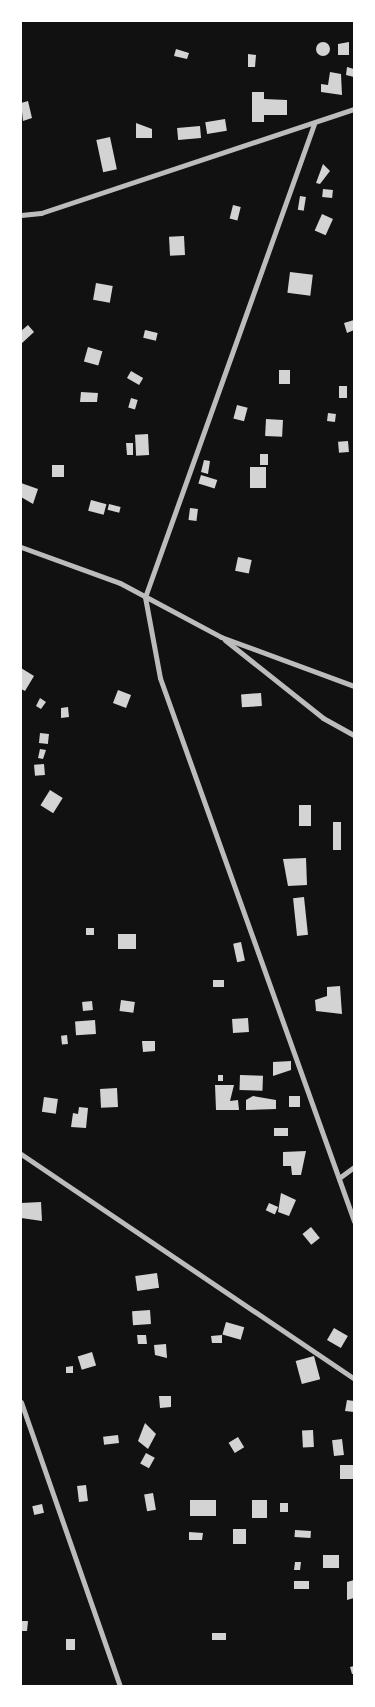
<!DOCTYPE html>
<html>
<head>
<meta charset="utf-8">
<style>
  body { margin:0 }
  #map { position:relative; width:375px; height:1707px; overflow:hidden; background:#111; font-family:Raleway,sans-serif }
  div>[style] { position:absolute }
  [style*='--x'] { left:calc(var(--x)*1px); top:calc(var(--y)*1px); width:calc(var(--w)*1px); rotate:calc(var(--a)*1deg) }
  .building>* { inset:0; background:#d3d3d3; transform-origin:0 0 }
  .round { border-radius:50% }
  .minor>* { height:5px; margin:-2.5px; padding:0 2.5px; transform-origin:2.5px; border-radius:2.5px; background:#bcbcbc }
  span { translate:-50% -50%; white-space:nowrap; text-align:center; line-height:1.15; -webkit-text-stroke:4.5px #fff; paint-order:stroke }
  .frame { position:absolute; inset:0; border:22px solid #fff; pointer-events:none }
</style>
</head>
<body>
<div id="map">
  <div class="building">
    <i style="clip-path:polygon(349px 42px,349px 55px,338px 55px,338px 44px)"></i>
    <i class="round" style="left:316px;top:42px;width:14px;height:14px"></i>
    <i style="clip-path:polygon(176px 49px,189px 53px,187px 59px,174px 56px)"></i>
    <i style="clip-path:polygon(248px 54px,256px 55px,255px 67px,248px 67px)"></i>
    <i style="clip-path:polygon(347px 67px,354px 69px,354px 77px,346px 75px)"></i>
    <i style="clip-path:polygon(330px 72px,341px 74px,342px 95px,321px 92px,321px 84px,328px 85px)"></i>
    <i style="clip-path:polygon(252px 92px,264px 92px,264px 99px,287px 100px,287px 115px,264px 115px,264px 122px,252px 122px)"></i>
    <i style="clip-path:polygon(28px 101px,32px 118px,23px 121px,21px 103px)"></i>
    <i style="left:225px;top:119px;width:12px;height:20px;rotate:81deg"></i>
    <i style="clip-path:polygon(136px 123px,152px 129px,152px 138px,136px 138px)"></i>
    <i style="left:200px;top:126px;width:12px;height:23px;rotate:85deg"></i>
    <i style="left:110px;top:137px;width:33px;height:14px;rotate:78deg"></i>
    <i style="clip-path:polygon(323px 164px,330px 171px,320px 184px,316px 183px)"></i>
    <i style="left:323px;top:189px;width:10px;height:8px;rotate:6deg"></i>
    <i style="left:300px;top:196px;width:6px;height:14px;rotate:9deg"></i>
    <i style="left:233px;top:205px;width:8px;height:14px;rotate:14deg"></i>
    <i style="left:322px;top:214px;width:12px;height:18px;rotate:24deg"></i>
    <i style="left:184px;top:236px;width:19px;height:15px;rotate:87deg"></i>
    <i style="left:290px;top:272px;width:23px;height:21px;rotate:7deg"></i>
    <i style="left:96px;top:283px;width:17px;height:17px;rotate:10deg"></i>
    <i style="clip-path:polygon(354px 320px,354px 330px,347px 333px,344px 323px)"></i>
    <i style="clip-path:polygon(28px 325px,34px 332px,21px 344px,21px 331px)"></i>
    <i style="left:145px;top:330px;width:13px;height:8px;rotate:13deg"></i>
    <i style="left:88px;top:347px;width:15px;height:15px;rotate:16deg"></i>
    <i style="left:279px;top:370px;width:11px;height:14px"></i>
    <i style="left:131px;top:371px;width:14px;height:8px;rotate:30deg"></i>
    <i style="left:339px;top:386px;width:8px;height:12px"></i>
    <i style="clip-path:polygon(81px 392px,98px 393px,97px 402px,80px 402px)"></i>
    <i style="left:131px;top:398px;width:7px;height:10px;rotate:16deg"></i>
    <i style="left:237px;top:405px;width:11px;height:14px;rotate:15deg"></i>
    <i style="left:328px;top:413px;width:8px;height:8px;rotate:7deg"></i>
    <i style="left:266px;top:419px;width:17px;height:17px;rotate:3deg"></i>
    <i style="left:148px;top:434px;width:21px;height:13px;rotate:87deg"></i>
    <i style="left:348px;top:441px;width:11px;height:10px;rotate:85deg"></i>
    <i style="clip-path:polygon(126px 443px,133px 443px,133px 455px,127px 455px)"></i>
    <i style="left:260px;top:454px;width:8px;height:11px"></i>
    <i style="clip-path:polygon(204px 460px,210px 461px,208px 474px,201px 472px)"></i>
    <i style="left:52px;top:465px;width:12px;height:12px"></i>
    <i style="left:250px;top:467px;width:16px;height:21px"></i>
    <i style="left:201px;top:475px;width:17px;height:9px;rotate:17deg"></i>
    <i style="clip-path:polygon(21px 483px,38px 489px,33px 504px,21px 497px)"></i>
    <i style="left:91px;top:500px;width:16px;height:11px;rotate:15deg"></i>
    <i style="left:109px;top:504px;width:12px;height:6px;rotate:14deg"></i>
    <i style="left:190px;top:508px;width:8px;height:12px;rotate:7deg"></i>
    <i style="left:238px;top:557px;width:14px;height:14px;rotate:12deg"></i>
    <i style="clip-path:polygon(21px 668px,34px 676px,25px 691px,21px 689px)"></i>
    <i style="left:118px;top:690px;width:14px;height:14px;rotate:21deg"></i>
    <i style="left:261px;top:693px;width:13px;height:20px;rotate:86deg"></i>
    <i style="clip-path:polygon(40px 698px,46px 702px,41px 709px,36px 706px)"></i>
    <i style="clip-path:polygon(68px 707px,69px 717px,61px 718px,61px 708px)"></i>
    <i style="left:40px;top:733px;width:9px;height:10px;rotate:6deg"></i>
    <i style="clip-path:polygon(40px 749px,46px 750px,43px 759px,38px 758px)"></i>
    <i style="left:44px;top:764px;width:11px;height:10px;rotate:85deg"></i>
    <i style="left:50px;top:790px;width:15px;height:18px;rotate:32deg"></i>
    <i style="left:311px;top:805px;width:21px;height:12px;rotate:90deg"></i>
    <i style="left:333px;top:822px;width:8px;height:28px"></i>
    <i style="clip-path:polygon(306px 858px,307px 885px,288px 886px,283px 859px)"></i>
    <i style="left:304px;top:897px;width:38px;height:11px;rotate:84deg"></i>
    <i style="left:86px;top:928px;width:8px;height:7px"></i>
    <i style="left:136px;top:934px;width:15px;height:18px;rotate:90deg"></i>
    <i style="left:241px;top:942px;width:19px;height:8px;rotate:78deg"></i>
    <i style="left:213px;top:980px;width:11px;height:7px"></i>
    <i style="clip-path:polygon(340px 986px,342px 1014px,316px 1011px,315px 1000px,327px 996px,327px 987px)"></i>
    <i style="left:121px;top:1000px;width:14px;height:11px;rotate:8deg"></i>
    <i style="left:92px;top:1001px;width:9px;height:10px;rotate:84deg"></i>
    <i style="left:248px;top:1018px;width:14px;height:16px;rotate:86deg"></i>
    <i style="left:95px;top:1020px;width:14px;height:20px;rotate:86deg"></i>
    <i style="left:67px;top:1035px;width:9px;height:6px;rotate:84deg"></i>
    <i style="clip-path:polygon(142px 1041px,155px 1041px,155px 1051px,143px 1052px)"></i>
    <i style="clip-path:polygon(291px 1061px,291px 1070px,273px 1076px,273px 1062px)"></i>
    <i style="left:218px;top:1075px;width:5px;height:6px"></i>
    <i style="left:240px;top:1075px;width:23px;height:15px;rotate:2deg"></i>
    <i style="clip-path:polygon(215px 1085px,234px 1085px,230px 1101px,238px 1100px,239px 1110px,216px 1110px)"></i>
    <i style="left:117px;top:1088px;width:19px;height:17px;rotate:87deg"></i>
    <i style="clip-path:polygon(253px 1096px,276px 1100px,276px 1109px,246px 1110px,246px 1100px)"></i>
    <i style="left:289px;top:1096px;width:11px;height:11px"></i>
    <i style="left:44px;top:1097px;width:14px;height:15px;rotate:8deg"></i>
    <i style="clip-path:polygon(79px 1107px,88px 1108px,86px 1128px,71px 1127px,73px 1113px,78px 1114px)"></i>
    <i style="left:288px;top:1128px;width:8px;height:14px;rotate:90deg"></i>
    <i style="clip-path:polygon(306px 1151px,301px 1175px,292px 1175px,291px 1166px,283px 1166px,283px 1152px)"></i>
    <i style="clip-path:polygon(281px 1193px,296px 1200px,289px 1216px,278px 1212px)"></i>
    <i style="clip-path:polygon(41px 1202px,42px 1221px,21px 1218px,21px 1203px)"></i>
    <i style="left:269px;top:1203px;width:10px;height:8px;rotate:24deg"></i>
    <i style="left:311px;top:1227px;width:14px;height:11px;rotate:51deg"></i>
    <i style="left:157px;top:1273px;width:15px;height:22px;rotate:82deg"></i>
    <i style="left:150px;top:1310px;width:14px;height:18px;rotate:86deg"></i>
    <i style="left:226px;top:1322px;width:19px;height:13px;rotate:16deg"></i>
    <i style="left:334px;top:1328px;width:16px;height:14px;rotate:30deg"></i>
    <i style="clip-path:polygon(137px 1335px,146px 1335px,147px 1344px,138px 1344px)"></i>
    <i style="clip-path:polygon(222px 1335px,222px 1343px,212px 1343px,211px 1336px)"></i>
    <i style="clip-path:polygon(166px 1344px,167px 1358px,155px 1355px,154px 1345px)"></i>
    <i style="left:92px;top:1352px;width:14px;height:15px;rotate:73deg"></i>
    <i style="left:314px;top:1356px;width:24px;height:19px;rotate:75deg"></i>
    <i style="clip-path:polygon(73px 1366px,73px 1373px,66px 1373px,66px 1367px)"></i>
    <i style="clip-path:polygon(159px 1396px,171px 1396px,171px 1407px,160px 1408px)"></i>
    <i style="clip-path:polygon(347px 1400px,354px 1401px,354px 1412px,345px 1411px)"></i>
    <i style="clip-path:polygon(145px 1423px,156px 1434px,148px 1449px,138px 1441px)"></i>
    <i style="left:313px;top:1430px;width:17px;height:11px;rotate:87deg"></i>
    <i style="left:118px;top:1435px;width:8px;height:15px;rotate:83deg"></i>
    <i style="left:238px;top:1437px;width:12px;height:11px;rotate:59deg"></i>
    <i style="left:342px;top:1439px;width:16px;height:10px;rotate:83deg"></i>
    <i style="left:146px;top:1453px;width:10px;height:12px;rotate:29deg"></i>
    <i style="left:354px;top:1465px;width:14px;height:14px;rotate:90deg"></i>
    <i style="left:86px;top:1485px;width:16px;height:9px;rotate:83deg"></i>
    <i style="left:153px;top:1493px;width:17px;height:9px;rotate:80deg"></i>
    <i style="left:216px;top:1500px;width:16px;height:26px;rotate:90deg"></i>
    <i style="left:252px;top:1500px;width:15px;height:18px"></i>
    <i style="left:280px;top:1503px;width:8px;height:9px"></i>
    <i style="left:42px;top:1504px;width:9px;height:10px;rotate:77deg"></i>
    <i style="left:233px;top:1529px;width:13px;height:15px"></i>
    <i style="left:295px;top:1530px;width:16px;height:7px;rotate:4deg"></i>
    <i style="clip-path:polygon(189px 1532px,203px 1533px,202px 1540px,189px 1540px)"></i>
    <i style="left:323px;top:1555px;width:16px;height:13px"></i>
    <i style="clip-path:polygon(295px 1562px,301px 1562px,300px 1570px,294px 1570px)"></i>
    <i style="clip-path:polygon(354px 1580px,354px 1598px,347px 1600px,347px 1582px)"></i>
    <i style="left:294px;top:1581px;width:15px;height:8px"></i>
    <i style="clip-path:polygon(21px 1621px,28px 1621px,27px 1631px,21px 1631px)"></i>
    <i style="left:212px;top:1633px;width:14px;height:7px"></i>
    <i style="left:66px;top:1639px;width:9px;height:11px"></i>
    <i style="clip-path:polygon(354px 1666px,354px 1674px,352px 1674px,350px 1667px)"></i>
  </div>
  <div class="minor">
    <i style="--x:314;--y:124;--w:502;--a:109.66"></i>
    <i style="--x:145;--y:597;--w:82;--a:79.5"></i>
    <i style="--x:160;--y:678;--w:577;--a:70.34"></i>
    <i style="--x:21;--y:215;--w:20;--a:-6"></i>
    <i style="--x:41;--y:213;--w:330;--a:-18.4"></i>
    <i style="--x:21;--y:547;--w:105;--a:20"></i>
    <i style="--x:120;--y:583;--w:115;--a:28.1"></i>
    <i style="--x:221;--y:637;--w:142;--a:20.2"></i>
    <i style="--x:225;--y:640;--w:125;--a:38.5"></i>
    <i style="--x:323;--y:718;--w:35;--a:29"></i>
    <i style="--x:21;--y:1154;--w:402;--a:34"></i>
    <i style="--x:339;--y:1178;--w:19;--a:-36"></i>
    <i style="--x:21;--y:1402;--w:301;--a:70.8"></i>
  </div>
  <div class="frame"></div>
</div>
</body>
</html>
